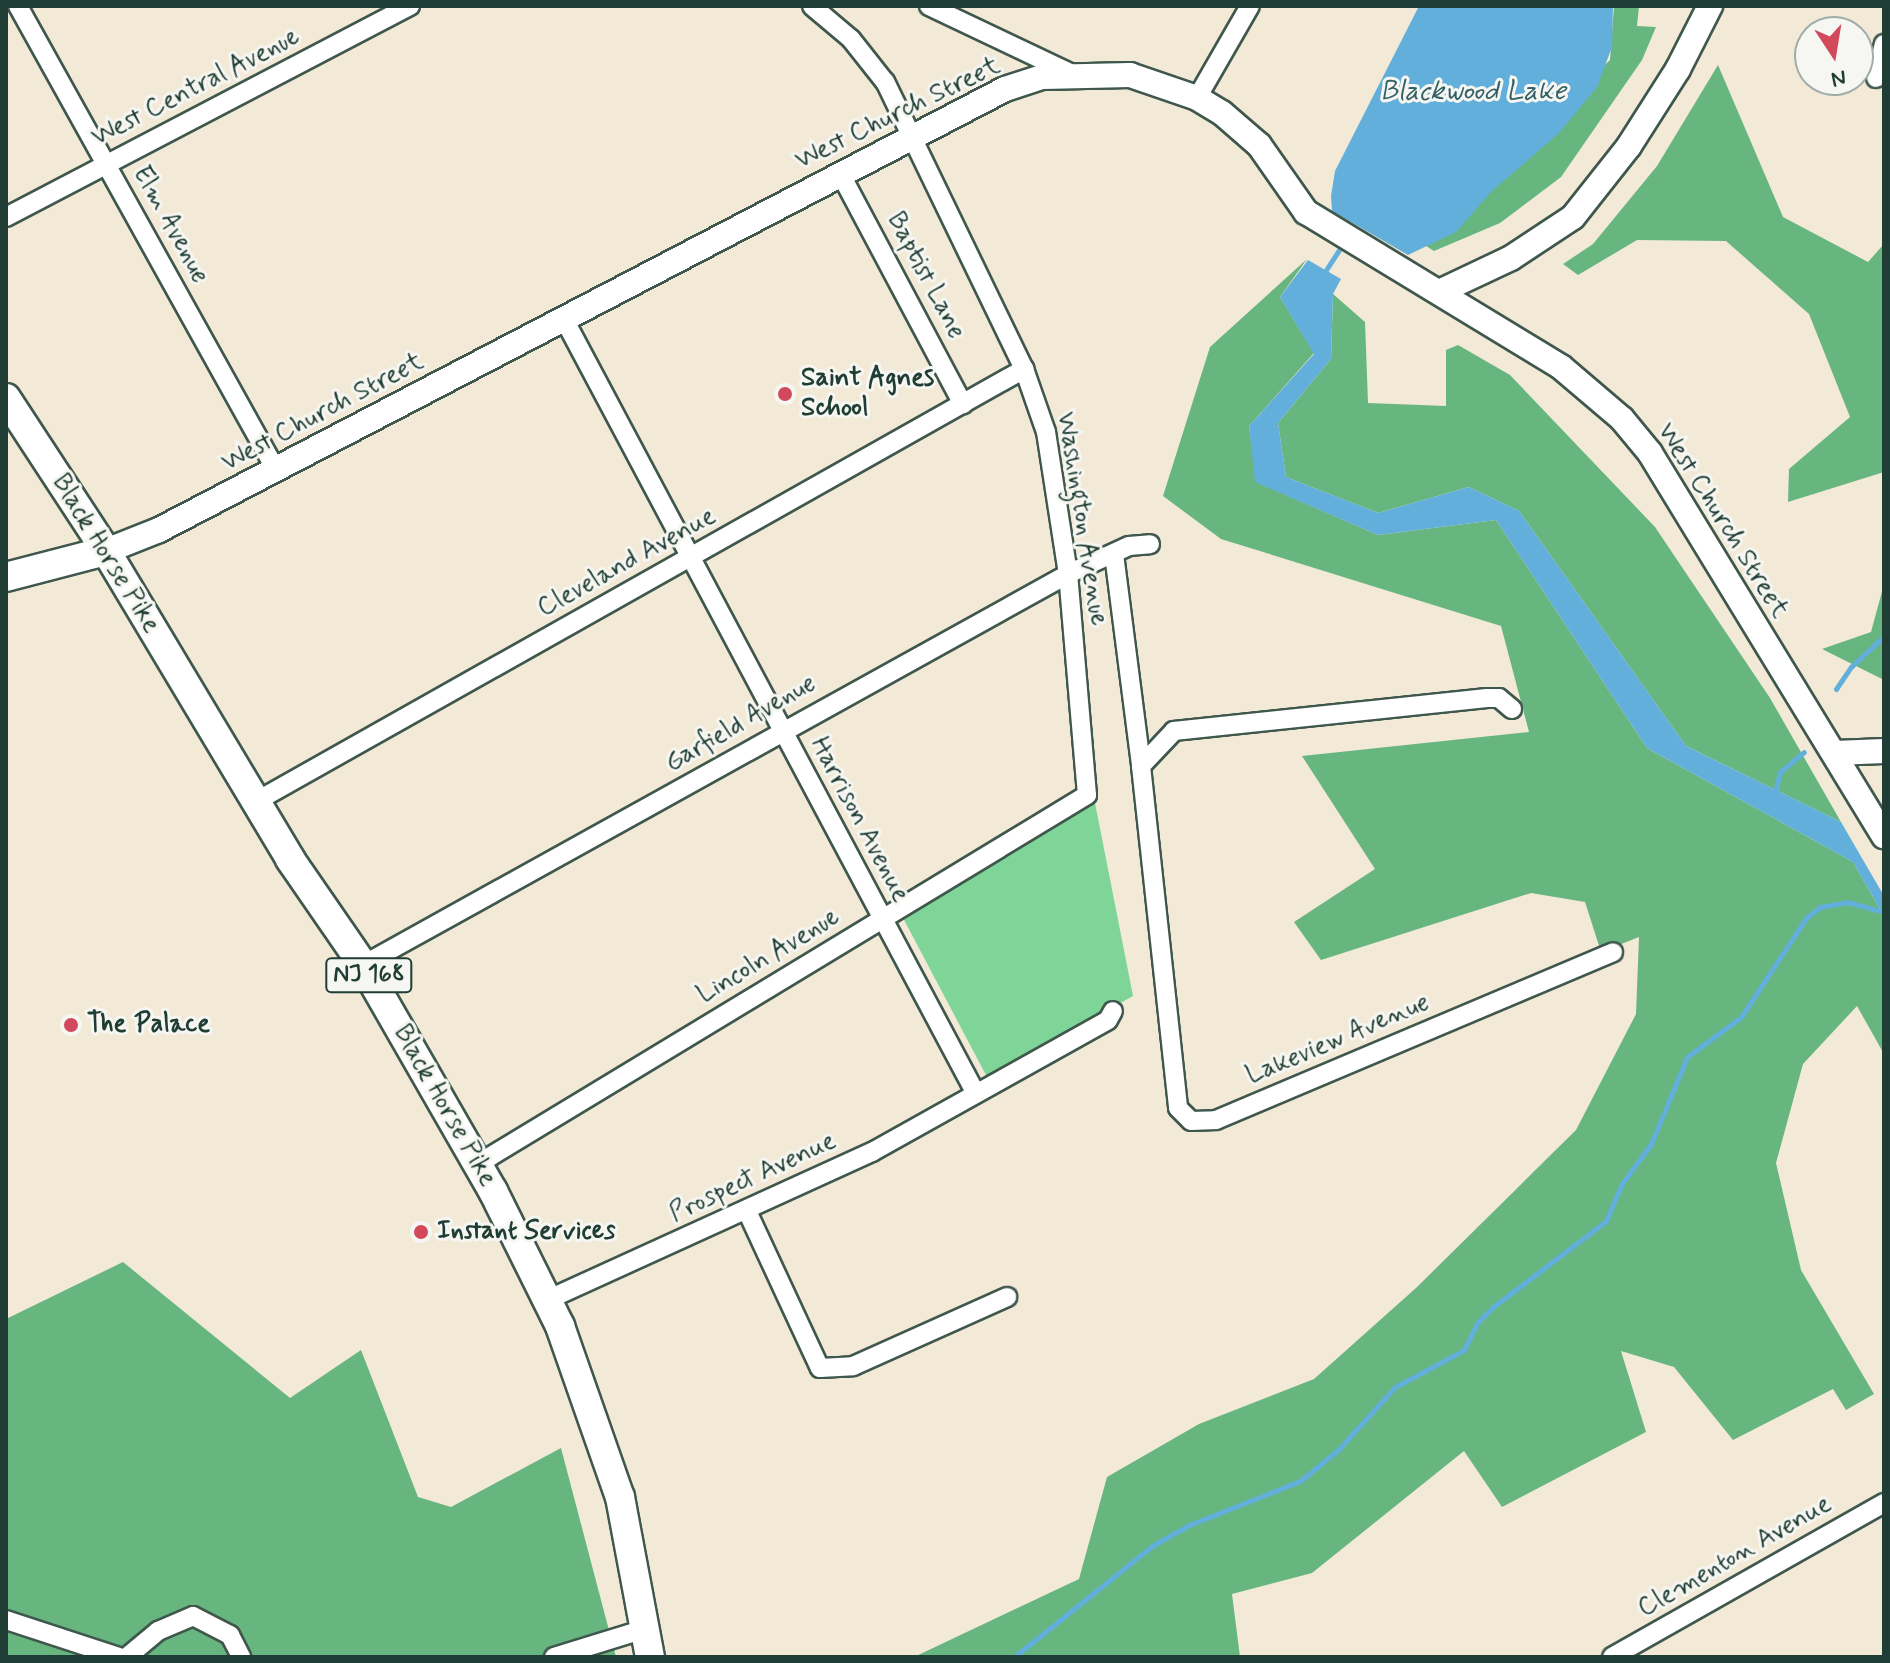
<!DOCTYPE html>
<html>
<head>
<meta charset="utf-8">
<style>
  body { margin:0 }
  #map { position:relative; width:1890px; height:1663px; overflow:hidden; background:#f2e9d7; font-family:Mynerve,sans-serif }
  div>[style] { position:absolute }
  [style*='--x'] { left:calc(var(--x)*1px); top:calc(var(--y)*1px); width:calc(var(--w)*1px); rotate:calc(var(--a)*1deg) }
  .green>* { inset:0; background:#7fd598 }
  .forest>* { inset:0; background:#67b680 }
  .water>* { inset:0; background:#62afdb }
  .stream>* { height:5px; margin:-2.5px; padding:0 2.5px; transform-origin:2.5px; border-radius:2.5px; background:#62afdb }
  .roads { filter:drop-shadow(2px 0 #3f574c) drop-shadow(-2px 0 #3f574c) drop-shadow(0 2px #3f574c) drop-shadow(0 -2px #3f574c) }
  .street>* { height:18px; margin:-9px; padding:0 9px; transform-origin:9px; border-radius:9px; background:#fff }
  .secondary>* { height:24px; margin:-12px; padding:0 12px; transform-origin:12px; border-radius:12px; background:#fff }
  .primary>* { height:28px; margin:-14px; padding:0 14px; transform-origin:14px; border-radius:14px; background:#fff }
  .dots>* { width:22px; height:22px; translate:-50% -50%; box-sizing:border-box; border:4px solid #f6f6f2; border-radius:50% }
  span { translate:-50% -50%; white-space:nowrap; text-align:center; line-height:1.15; -webkit-text-stroke:6px #f6f6f2; paint-order:stroke }
  .shield-label span { padding:2px 6px; background:#f6f6f2; border:2px solid; border-radius:6px; -webkit-text-stroke-width:0 }
  .shield-label { font-size:24px; color:#1f3d34; font-weight:700 }
  .street-label { font-size:26px; color:#1f3d34 }
  .poi-label { font-size:26px; color:#1f3d34; font-weight:700 }
  .left { translate:0 -50%; text-align:left }
  .water-label { font-size:28px; color:#335f66; font-style:italic }
  .frame { position:absolute; inset:0; border:8px solid #1f3d34; pointer-events:none }
  .north { position:absolute; left:1794px; top:16px; width:80px; height:80px; box-sizing:border-box; background:#f6f6f2; border:2px solid #a0aca6; border-radius:50%; rotate:168deg; font-size:22px; font-weight:700; line-height:32px; text-align:center; color:#1f3d34 }
  .north::after { content:''; display:block; margin:auto; width:28px; height:36px; background:#d1495b; clip-path:polygon(50% 0,100% 100%,50% 72%,0 100%) }
</style>
</head>
<body>
<div id="map">
  <div class="green">
    <i style="clip-path:polygon(1095px 803px,1133px 996px,987px 1077px,902px 916px)"></i>
  </div>
  <div class="forest">
    <i style="clip-path:polygon(1614px 6px,1639px 6px,1637px 26px,1656px 27px,1642px 60px,1561px 177px,1500px 223px,1434px 251px,1423px 244px,1610px 60px)"></i>
    <i style="clip-path:polygon(1718px 65px,1783px 217px,1868px 262px,1884px 244px,1884px 472px,1788px 502px,1789px 469px,1850px 417px,1809px 314px,1726px 241px,1637px 240px,1578px 275px,1563px 264px,1593px 244px,1657px 166px)"></i>
    <i style="clip-path:polygon(1307px 259px,1280px 297px,1314px 353px,1249px 426px,1256px 482px,1378px 535px,1496px 520px,1647px 748px,1853px 862px,1884px 916px,1884px 1054px,1857px 1006px,1803px 1064px,1776px 1163px,1801px 1270px,1874px 1394px,1846px 1410px,1833px 1389px,1733px 1440px,1674px 1367px,1621px 1351px,1646px 1432px,1502px 1507px,1464px 1451px,1312px 1573px,1232px 1594px,1240px 1657px,914px 1657px,1079px 1579px,1107px 1477px,1199px 1424px,1314px 1379px,1416px 1288px,1576px 1130px,1636px 1014px,1639px 937px,1601px 952px,1585px 902px,1531px 893px,1321px 960px,1294px 922px,1375px 869px,1302px 756px,1529px 732px,1501px 626px,1221px 539px,1163px 496px,1210px 347px)"></i>
    <i style="clip-path:polygon(1333px 294px,1365px 322px,1368px 403px,1446px 406px,1446px 350px,1458px 345px,1510px 375px,1655px 527px,1770px 698px,1841px 822px,1686px 746px,1519px 511px,1469px 487px,1378px 513px,1286px 477px,1278px 423px,1331px 359px)"></i>
    <i style="clip-path:polygon(1884px 584px,1884px 680px,1822px 649px,1871px 632px)"></i>
    <i style="clip-path:polygon(123px 1262px,290px 1398px,361px 1350px,418px 1497px,451px 1507px,561px 1448px,616px 1657px,6px 1657px,6px 1319px)"></i>
  </div>
  <div class="water">
    <i style="clip-path:polygon(1419px 6px,1613px 6px,1612px 47px,1597px 87px,1558px 134px,1492px 191px,1456px 232px,1408px 255px,1332px 211px,1331px 196px,1335px 171px)"></i>
    <i style="clip-path:polygon(1308px 260px,1341px 279px,1333px 294px,1331px 359px,1278px 423px,1286px 477px,1378px 513px,1469px 487px,1519px 511px,1686px 746px,1841px 822px,1884px 896px,1884px 916px,1853px 862px,1647px 748px,1496px 520px,1378px 535px,1255px 482px,1249px 426px,1314px 354px,1280px 297px)"></i>
  </div>
  <div class="stream">
    <i style="--x:1324;--y:273;--w:35;--a:-57"></i>
    <i style="--x:1836;--y:689;--w:27;--a:-56"></i>
    <i style="--x:1851;--y:667;--w:45;--a:-43.2"></i>
    <i style="--x:1774;--y:796;--w:25;--a:-76"></i>
    <i style="--x:1780;--y:772;--w:31;--a:-40"></i>
    <i style="--x:1014;--y:1657;--w:177;--a:-38.8"></i>
    <i style="--x:1152;--y:1546;--w:43;--a:-29.6"></i>
    <i style="--x:1189;--y:1525;--w:119;--a:-21.6"></i>
    <i style="--x:1300;--y:1481;--w:49;--a:-39.2"></i>
    <i style="--x:1338;--y:1450;--w:85;--a:-47.9"></i>
    <i style="--x:1395;--y:1387;--w:78;--a:-28.2"></i>
    <i style="--x:1464;--y:1350;--w:30;--a:-64"></i>
    <i style="--x:1477;--y:1323;--w:23;--a:-45"></i>
    <i style="--x:1493;--y:1307;--w:142;--a:-37.3"></i>
    <i style="--x:1606;--y:1221;--w:39;--a:-67"></i>
    <i style="--x:1621;--y:1185;--w:51;--a:-53.8"></i>
    <i style="--x:1651;--y:1144;--w:94;--a:-67.5"></i>
    <i style="--x:1687;--y:1057;--w:67;--a:-36.5"></i>
    <i style="--x:1741;--y:1017;--w:118;--a:-56.7"></i>
    <i style="--x:1806;--y:918;--w:18;--a:-38"></i>
    <i style="--x:1820;--y:907;--w:27;--a:-10"></i>
    <i style="--x:1847;--y:902;--w:38;--a:15"></i>
  </div>
  <div class="roads">
    <div class="street">
      <i style="--x:18;--y:6;--w:531;--a:60.92"></i>
      <i style="--x:929;--y:6;--w:158;--a:25.4"></i>
      <i style="--x:1876;--y:78;--w:35;--a:-77"></i>
      <i style="--x:1197;--y:98;--w:106;--a:-60.1"></i>
      <i style="--x:840;--y:173;--w:262;--a:62"></i>
      <i style="--x:6;--y:217;--w:456;--a:-27.6"></i>
      <i style="--x:564;--y:319;--w:873;--a:62"></i>
      <i style="--x:1114;--y:554;--w:214;--a:82.7"></i>
      <i style="--x:1512;--y:709;--w:17;--a:-140"></i>
      <i style="--x:1499;--y:698;--w:12;--a:180"></i>
      <i style="--x:1487;--y:698;--w:315;--a:174"></i>
      <i style="--x:1174;--y:731;--w:48;--a:133.3"></i>
      <i style="--x:1141;--y:766;--w:344;--a:83.8"></i>
      <i style="--x:1178;--y:1108;--w:18;--a:45"></i>
      <i style="--x:1191;--y:1121;--w:25;--a:-2"></i>
      <i style="--x:1216;--y:1120;--w:431;--a:-22.9"></i>
      <i style="--x:255;--y:802;--w:883;--a:-29.38"></i>
      <i style="--x:363;--y:965;--w:806;--a:-29.01"></i>
      <i style="--x:1068;--y:574;--w:67;--a:-24.7"></i>
      <i style="--x:1129;--y:546;--w:21;--a:-5"></i>
      <i style="--x:478;--y:1164;--w:712;--a:-31.21"></i>
      <i style="--x:1087;--y:795;--w:222;--a:-94.9"></i>
      <i style="--x:1068;--y:574;--w:144;--a:-98.8"></i>
      <i style="--x:1046;--y:432;--w:67;--a:-109.2"></i>
      <i style="--x:1024;--y:369;--w:319;--a:-115.8"></i>
      <i style="--x:885;--y:82;--w:55;--a:-128.3"></i>
      <i style="--x:851;--y:39;--w:51;--a:-139.8"></i>
      <i style="--x:747;--y:1211;--w:173;--a:65.1"></i>
      <i style="--x:820;--y:1368;--w:33;--a:-3"></i>
      <i style="--x:853;--y:1366;--w:169;--a:-24.1"></i>
      <i style="--x:547;--y:1300;--w:357;--a:-24.5"></i>
      <i style="--x:872;--y:1152;--w:270;--a:-29.2"></i>
      <i style="--x:1108;--y:1020;--w:10;--a:-61"></i>
      <i style="--x:6;--y:1620;--w:119;--a:18.1"></i>
      <i style="--x:127;--y:1657;--w:40;--a:-40"></i>
      <i style="--x:158;--y:1631;--w:38;--a:-23"></i>
      <i style="--x:193;--y:1616;--w:42;--a:27.2"></i>
      <i style="--x:230;--y:1635;--w:25;--a:63"></i>
      <i style="--x:554;--y:1657;--w:95;--a:-17.1"></i>
      <i style="--x:1612;--y:1657;--w:313;--a:-29.5"></i>
    </div>
    <div class="secondary">
      <i style="--x:1439;--y:292;--w:80;--a:-25.3"></i>
      <i style="--x:1511;--y:258;--w:74;--a:-33.5"></i>
      <i style="--x:1573;--y:217;--w:90;--a:-51.7"></i>
      <i style="--x:1629;--y:146;--w:91;--a:-57.5"></i>
      <i style="--x:1678;--y:69;--w:71;--a:-63.1"></i>
      <i style="--x:106;--y:551;--w:57;--a:-21.6"></i>
      <i style="--x:159;--y:530;--w:954;--a:-27.53"></i>
      <i style="--x:1005;--y:89;--w:40;--a:-18"></i>
      <i style="--x:1043;--y:77;--w:87;--a:-1.3"></i>
      <i style="--x:1130;--y:75;--w:71;--a:18.9"></i>
      <i style="--x:1197;--y:98;--w:29;--a:31"></i>
      <i style="--x:1222;--y:113;--w:49;--a:40.9"></i>
      <i style="--x:1259;--y:145;--w:82;--a:55"></i>
      <i style="--x:1306;--y:212;--w:298;--a:31.3"></i>
      <i style="--x:1561;--y:367;--w:80;--a:40.4"></i>
      <i style="--x:1622;--y:419;--w:44;--a:50.5"></i>
      <i style="--x:1650;--y:453;--w:449;--a:58.6"></i>
      <i style="--x:1835;--y:753;--w:49;--a:-2.3"></i>
    </div>
    <div class="primary">
      <i style="--x:6;--y:398;--w:183;--a:56.8"></i>
      <i style="--x:106;--y:551;--w:359;--a:59.1"></i>
      <i style="--x:290;--y:859;--w:129;--a:55.4"></i>
      <i style="--x:363;--y:965;--w:261;--a:60.1"></i>
      <i style="--x:493;--y:1191;--w:151;--a:63.6"></i>
      <i style="--x:560;--y:1326;--w:181;--a:70.7"></i>
      <i style="--x:620;--y:1497;--w:163;--a:79.4"></i>
      <i style="--x:6;--y:577;--w:103;--a:-14.6"></i>
    </div>
  </div>
  <div class="dots">
    <i style="left:785px;top:394px;background:#d1495b"></i>
    <i style="left:71px;top:1025px;background:#d1495b"></i>
    <i style="left:421px;top:1232px;background:#d1495b"></i>
  </div>
  <div class="shield-label">
    <span style="left:369px;top:975px">NJ 168</span>
  </div>
  <div class="street-label">
    <span style="left:196px;top:88px;rotate:-27deg">West Central Avenue</span>
    <span style="left:898px;top:114px;rotate:-26deg">West Church Street</span>
    <span style="left:170px;top:225px;rotate:61deg">Elm Avenue</span>
    <span style="left:925px;top:276px;rotate:62deg">Baptist Lane</span>
    <span style="left:323px;top:413px;rotate:-28deg">West Church Street</span>
    <span style="left:1081px;top:519px;rotate:81deg">Washington Avenue</span>
    <span style="left:1722px;top:521px;rotate:58deg">West Church Street</span>
    <span style="left:105px;top:554px;rotate:58deg">Black Horse Pike</span>
    <span style="left:627px;top:563px;rotate:-29deg">Cleveland Avenue</span>
    <span style="left:741px;top:724px;rotate:-30deg">Garfield Avenue</span>
    <span style="left:859px;top:820px;rotate:62deg">Harrison Avenue</span>
    <span style="left:769px;top:957px;rotate:-31deg">Lincoln Avenue</span>
    <span style="left:1338px;top:1040px;rotate:-23deg">Lakeview Avenue</span>
    <span style="left:444px;top:1106px;rotate:60deg">Black Horse Pike</span>
    <span style="left:753px;top:1178px;rotate:-25deg">Prospect Avenue</span>
    <span style="left:1735px;top:1557px;rotate:-30deg">Clementon Avenue</span>
  </div>
  <div class="poi-label">
    <span class="left" style="left:801px;top:394px">Saint Agnes<br>School</span>
    <span class="left" style="left:87px;top:1025px">The Palace</span>
    <span class="left" style="left:437px;top:1232px">Instant Services</span>
  </div>
  <div class="water-label">
    <span style="left:1473px;top:92px">Blackwood Lake</span>
  </div>
  <div class="frame"></div>
  <div class="north">N</div>
</div>
</body>
</html>
